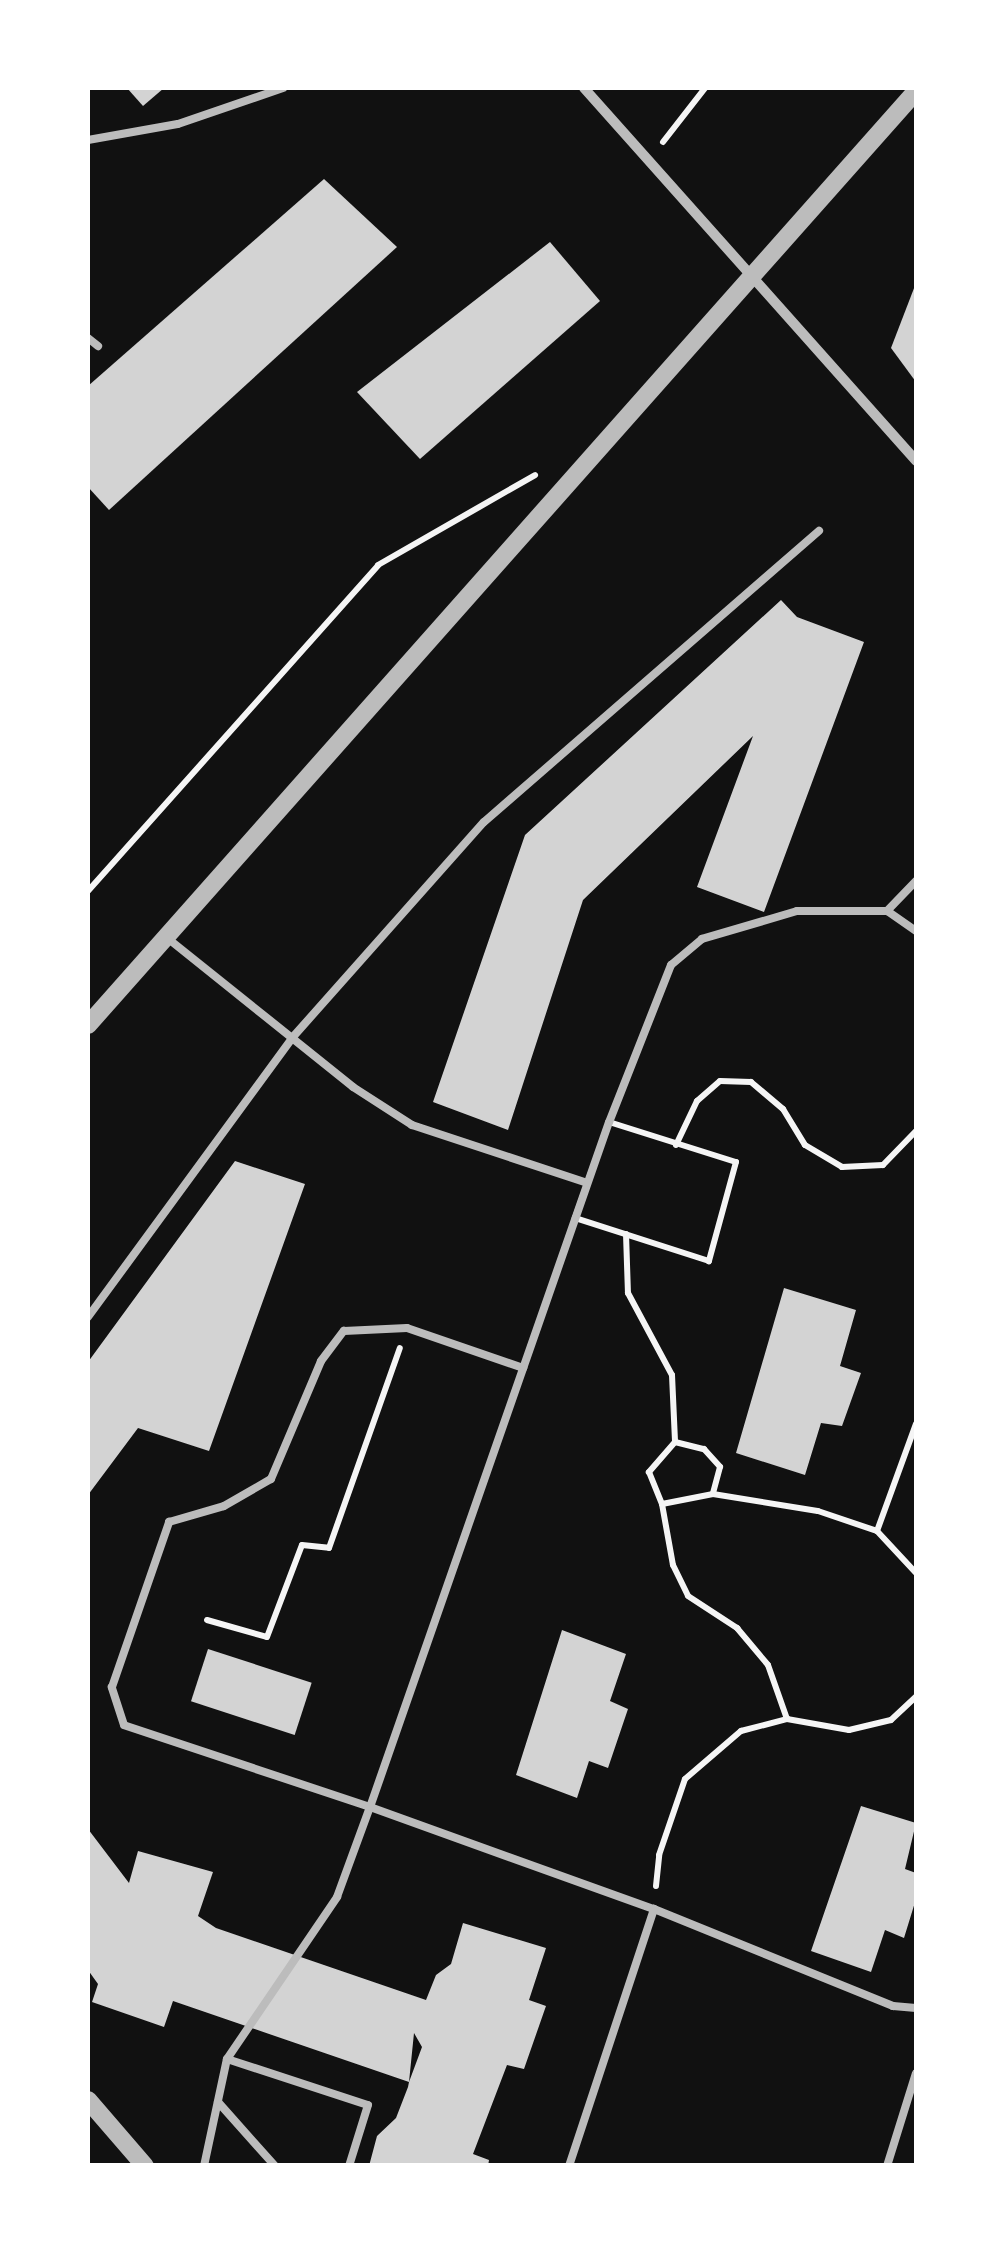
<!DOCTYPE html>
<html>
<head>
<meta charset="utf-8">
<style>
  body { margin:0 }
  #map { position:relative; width:1004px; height:2253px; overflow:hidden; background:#111; font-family:Roboto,sans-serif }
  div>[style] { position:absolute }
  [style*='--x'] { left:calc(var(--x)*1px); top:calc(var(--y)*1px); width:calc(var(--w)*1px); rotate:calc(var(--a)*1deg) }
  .building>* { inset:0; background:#d3d3d3; transform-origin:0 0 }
  .path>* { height:6px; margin:-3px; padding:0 3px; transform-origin:3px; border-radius:3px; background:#f5f5f5 }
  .service>* { height:8px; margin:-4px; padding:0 4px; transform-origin:4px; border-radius:4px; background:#bcbcbc }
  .minor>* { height:10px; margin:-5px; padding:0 5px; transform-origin:5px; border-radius:5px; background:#bcbcbc }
  .tertiary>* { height:18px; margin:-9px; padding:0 9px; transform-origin:9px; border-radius:9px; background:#bcbcbc }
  span { translate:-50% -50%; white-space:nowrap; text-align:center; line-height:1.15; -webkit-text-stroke:8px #fff; paint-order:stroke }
  .frame { position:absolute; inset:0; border:90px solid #fff; pointer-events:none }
</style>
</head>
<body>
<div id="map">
  <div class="building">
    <i style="clip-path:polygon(127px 88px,164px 88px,143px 106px)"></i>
    <i style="clip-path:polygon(324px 179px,397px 247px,109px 510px,88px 487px,88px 386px)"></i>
    <i style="clip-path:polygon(550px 242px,600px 301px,420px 459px,357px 392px)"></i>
    <i style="clip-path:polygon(916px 283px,916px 382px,891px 348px)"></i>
    <i style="clip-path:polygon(781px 600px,797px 617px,864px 642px,764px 912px,697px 887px,753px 736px,583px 900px,508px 1130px,433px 1102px,525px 835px)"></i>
    <i style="clip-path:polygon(235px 1161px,305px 1184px,209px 1451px,138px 1428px,88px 1495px,88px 1362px)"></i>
    <i style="clip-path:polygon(784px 1288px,856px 1310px,840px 1366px,861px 1373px,842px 1426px,821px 1423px,805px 1475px,736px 1453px)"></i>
    <i style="clip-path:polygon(562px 1630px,626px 1654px,610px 1701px,628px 1709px,608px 1768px,589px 1761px,577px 1798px,516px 1775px)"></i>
    <i style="left:208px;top:1649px;width:109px;height:55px;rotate:18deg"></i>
    <i style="clip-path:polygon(861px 1806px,916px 1823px,905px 1869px,916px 1873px,916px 1899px,904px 1938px,885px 1930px,871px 1972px,811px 1951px)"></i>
    <i style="clip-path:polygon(88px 1829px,129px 1883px,138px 1851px,213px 1872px,198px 1916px,216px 1928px,426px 2000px,436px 1975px,451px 1964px,463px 1923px,546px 1948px,529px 2000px,546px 2006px,524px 2069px,507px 2065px,473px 2154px,489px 2160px,488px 2166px,369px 2166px,377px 2136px,396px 2118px,408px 2087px,409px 2082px,422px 2047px,414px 2033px,409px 2082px,173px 2001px,164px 2027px,92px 2002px,98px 1984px,88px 1970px)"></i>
  </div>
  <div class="path">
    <i style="--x:663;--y:142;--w:68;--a:-52.1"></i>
    <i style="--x:88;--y:891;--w:436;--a:-48.3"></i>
    <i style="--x:378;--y:565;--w:181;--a:-29.8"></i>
    <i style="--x:609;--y:1122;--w:133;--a:17.5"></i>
    <i style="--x:736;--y:1162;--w:103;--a:105.3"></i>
    <i style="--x:709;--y:1261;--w:141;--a:-162.2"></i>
    <i style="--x:575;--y:1218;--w:102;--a:-70.5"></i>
    <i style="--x:676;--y:1145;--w:49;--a:-64.5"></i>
    <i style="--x:697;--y:1101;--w:30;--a:-41"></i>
    <i style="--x:720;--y:1081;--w:31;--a:2"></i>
    <i style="--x:751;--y:1082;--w:42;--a:40.2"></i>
    <i style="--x:783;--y:1109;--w:42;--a:58.6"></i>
    <i style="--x:805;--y:1145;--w:43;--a:30.7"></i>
    <i style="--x:842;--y:1167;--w:41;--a:-2.8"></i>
    <i style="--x:883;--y:1165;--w:47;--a:-45.9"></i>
    <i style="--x:626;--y:1234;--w:59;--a:88.1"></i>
    <i style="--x:628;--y:1293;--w:93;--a:61.8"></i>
    <i style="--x:672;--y:1375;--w:67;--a:87.4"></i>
    <i style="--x:675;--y:1442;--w:30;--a:14"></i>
    <i style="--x:704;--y:1449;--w:24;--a:48"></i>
    <i style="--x:720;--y:1467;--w:28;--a:105"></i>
    <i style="--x:675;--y:1442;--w:40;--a:131"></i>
    <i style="--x:649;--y:1472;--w:35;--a:68"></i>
    <i style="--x:662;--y:1504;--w:52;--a:-11.1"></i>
    <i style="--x:713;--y:1494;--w:106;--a:9.2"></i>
    <i style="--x:818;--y:1511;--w:62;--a:18.7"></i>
    <i style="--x:877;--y:1531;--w:57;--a:47.1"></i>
    <i style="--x:662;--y:1504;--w:62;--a:79.8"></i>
    <i style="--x:673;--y:1565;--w:34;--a:64"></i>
    <i style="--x:688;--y:1596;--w:59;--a:33.1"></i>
    <i style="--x:737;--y:1628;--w:48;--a:50"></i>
    <i style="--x:768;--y:1665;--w:57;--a:70.6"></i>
    <i style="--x:877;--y:1531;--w:114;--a:-70"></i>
    <i style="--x:207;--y:1620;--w:62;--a:15.8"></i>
    <i style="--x:267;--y:1637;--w:98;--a:-69.2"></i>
    <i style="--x:302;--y:1545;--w:27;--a:6"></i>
    <i style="--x:329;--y:1548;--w:212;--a:-70.5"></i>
    <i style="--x:656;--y:1886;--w:31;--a:-84"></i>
    <i style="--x:659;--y:1855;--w:80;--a:-71.1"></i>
    <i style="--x:685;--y:1779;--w:74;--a:-40.6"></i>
    <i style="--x:741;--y:1731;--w:48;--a:-14.6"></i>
    <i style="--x:787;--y:1719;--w:63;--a:10.1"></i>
    <i style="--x:849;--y:1730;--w:43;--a:-13.4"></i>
    <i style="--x:891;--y:1720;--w:34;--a:-43"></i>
  </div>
  <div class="service">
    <i style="--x:88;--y:140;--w:91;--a:-10.1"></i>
    <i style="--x:178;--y:124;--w:111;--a:-18.9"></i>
    <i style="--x:88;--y:338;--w:13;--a:39"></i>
    <i style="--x:887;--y:911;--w:42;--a:-46"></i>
    <i style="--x:916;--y:931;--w:35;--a:-145"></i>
    <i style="--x:887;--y:911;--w:90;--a:180"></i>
    <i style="--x:797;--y:911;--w:99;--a:163.6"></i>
    <i style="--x:702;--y:939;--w:40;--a:140"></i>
    <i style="--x:671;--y:965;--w:169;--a:111.5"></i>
    <i style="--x:609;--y:1122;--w:725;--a:109.23"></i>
    <i style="--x:370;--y:1807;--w:302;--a:19.8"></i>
    <i style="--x:654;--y:1909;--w:258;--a:22.1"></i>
    <i style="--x:893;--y:2006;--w:23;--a:5"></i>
    <i style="--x:166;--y:937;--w:240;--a:38.7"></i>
    <i style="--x:353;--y:1087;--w:70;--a:32.8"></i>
    <i style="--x:412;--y:1125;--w:184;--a:18.3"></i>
    <i style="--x:88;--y:1317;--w:346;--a:-53.8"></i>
    <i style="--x:292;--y:1038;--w:289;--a:-48.4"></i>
    <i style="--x:484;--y:822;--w:444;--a:-41"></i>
    <i style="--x:227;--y:2059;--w:148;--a:18.1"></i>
    <i style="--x:368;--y:2105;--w:64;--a:107.3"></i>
    <i style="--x:218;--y:2102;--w:86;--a:48.3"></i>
    <i style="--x:204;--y:2166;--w:109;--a:-77.9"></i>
    <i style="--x:227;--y:2059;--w:196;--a:-55.8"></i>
    <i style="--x:337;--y:1897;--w:96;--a:-69.9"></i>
    <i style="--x:370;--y:1807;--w:259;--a:-161.6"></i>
    <i style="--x:124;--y:1725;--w:40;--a:-108"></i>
    <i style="--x:112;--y:1687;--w:175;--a:-70.9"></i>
    <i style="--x:169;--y:1522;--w:57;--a:-16.2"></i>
    <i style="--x:224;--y:1506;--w:54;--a:-29.9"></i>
    <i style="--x:271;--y:1479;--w:128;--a:-67"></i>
    <i style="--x:321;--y:1361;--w:38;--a:-53"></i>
    <i style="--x:344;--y:1331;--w:63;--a:-2.7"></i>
    <i style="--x:407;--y:1328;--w:123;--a:19"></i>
    <i style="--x:569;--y:2166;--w:271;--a:-71.7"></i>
    <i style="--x:887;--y:2166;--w:97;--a:-72.7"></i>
  </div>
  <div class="minor">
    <i style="--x:584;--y:88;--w:499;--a:48.3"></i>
  </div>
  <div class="tertiary">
    <i style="--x:88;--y:1025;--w:1248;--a:-48.44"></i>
    <i style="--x:88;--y:2100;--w:87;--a:49.2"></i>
  </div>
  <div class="frame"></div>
</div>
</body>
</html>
